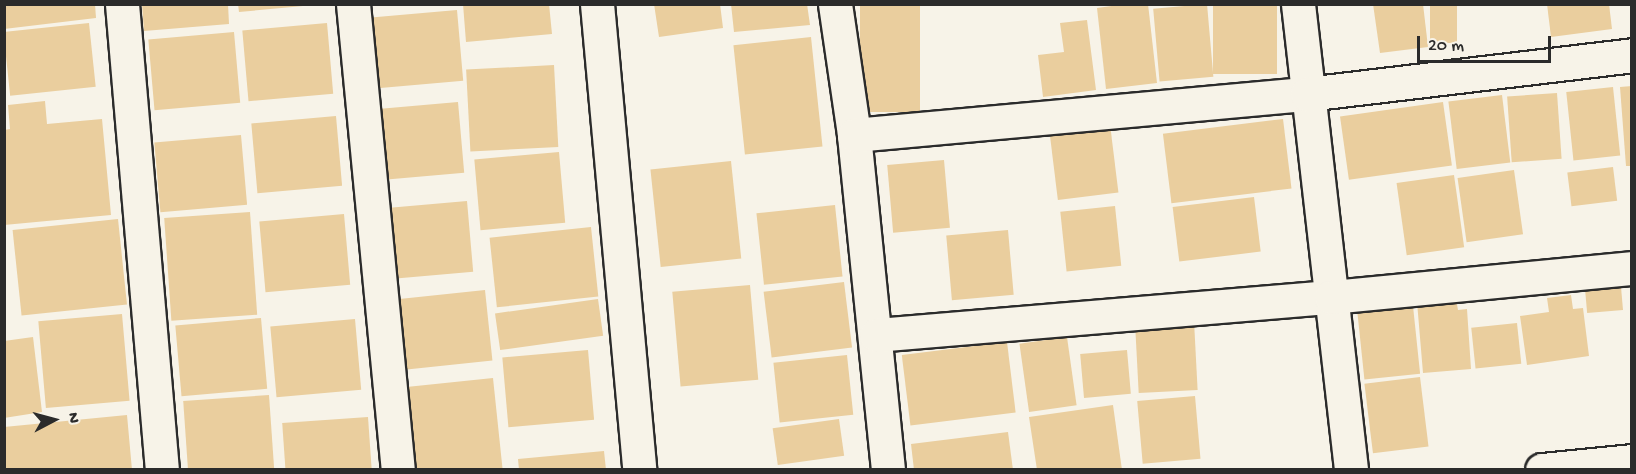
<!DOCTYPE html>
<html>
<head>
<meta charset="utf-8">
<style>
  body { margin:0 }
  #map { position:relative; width:1636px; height:474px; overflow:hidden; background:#f7f3e8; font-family:"Gochi Hand",sans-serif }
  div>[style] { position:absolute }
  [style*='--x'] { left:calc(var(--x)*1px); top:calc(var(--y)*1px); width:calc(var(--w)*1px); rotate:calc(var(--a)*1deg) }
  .building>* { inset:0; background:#eace9e; transform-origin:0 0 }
  .roads { filter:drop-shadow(2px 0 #2b2b2b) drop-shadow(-2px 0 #2b2b2b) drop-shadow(0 2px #2b2b2b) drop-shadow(0 -2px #2b2b2b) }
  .street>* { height:33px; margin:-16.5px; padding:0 16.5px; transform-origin:16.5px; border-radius:16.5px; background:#f7f3e8 }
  span { translate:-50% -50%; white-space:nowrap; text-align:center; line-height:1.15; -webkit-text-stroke:6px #f7f3e8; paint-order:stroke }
  .frame { position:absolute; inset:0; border:6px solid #2b2b2b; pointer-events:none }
  .north { position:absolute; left:24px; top:390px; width:60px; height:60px; -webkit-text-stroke:4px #f7f3e8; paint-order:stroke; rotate:84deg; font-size:16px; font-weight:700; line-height:24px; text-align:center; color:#2b2b2b }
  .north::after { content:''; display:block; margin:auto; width:21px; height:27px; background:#2b2b2b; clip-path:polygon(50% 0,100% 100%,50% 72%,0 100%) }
  .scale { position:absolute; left:1417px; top:36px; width:134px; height:27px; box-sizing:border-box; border:3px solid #2b2b2b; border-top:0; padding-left:8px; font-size:18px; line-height:21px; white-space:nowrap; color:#2b2b2b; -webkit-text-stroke:4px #f7f3e8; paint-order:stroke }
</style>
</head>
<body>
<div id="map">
  <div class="building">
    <i style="clip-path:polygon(4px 4px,95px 4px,96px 18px,4px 29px)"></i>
    <i style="clip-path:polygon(142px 4px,228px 4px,229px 24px,144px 31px)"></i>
    <i style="clip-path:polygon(238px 4px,303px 4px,303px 6px,239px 12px)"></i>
    <i style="clip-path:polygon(463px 4px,549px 4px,552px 34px,466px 42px)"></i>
    <i style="clip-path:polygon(654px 4px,720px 4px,723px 28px,659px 37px)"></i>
    <i style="clip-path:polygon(731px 4px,807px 4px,810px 25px,734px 32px)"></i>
    <i style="left:860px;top:4px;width:60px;height:108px"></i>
    <i style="clip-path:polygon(1126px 4px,1148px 4px,1157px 83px,1106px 89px,1097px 8px)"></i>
    <i style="left:1207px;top:4px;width:73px;height:54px;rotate:85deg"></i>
    <i style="left:1213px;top:4px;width:64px;height:70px"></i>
    <i style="clip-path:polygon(1373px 4px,1423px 4px,1428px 47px,1380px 53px)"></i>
    <i style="left:1430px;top:4px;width:27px;height:39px"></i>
    <i style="clip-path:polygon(1547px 4px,1609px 4px,1612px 29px,1551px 37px)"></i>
    <i style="left:457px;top:10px;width:71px;height:86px;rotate:85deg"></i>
    <i style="clip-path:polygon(1087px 20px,1096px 90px,1043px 97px,1038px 55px,1064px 52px,1060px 23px)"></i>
    <i style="left:89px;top:23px;width:64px;height:86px;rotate:84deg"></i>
    <i style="left:327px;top:23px;width:71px;height:85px;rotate:85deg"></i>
    <i style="left:234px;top:32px;width:71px;height:86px;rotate:85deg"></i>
    <i style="left:811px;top:37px;width:110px;height:78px;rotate:84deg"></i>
    <i style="left:554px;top:65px;width:82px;height:88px;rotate:87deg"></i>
    <i style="clip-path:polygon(1632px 86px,1632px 166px,1626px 166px,1620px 87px)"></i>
    <i style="left:1613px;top:87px;width:69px;height:47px;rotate:84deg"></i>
    <i style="left:1557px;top:93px;width:66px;height:50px;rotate:86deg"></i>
    <i style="left:1502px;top:95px;width:68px;height:54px;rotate:83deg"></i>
    <i style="clip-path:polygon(45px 101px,47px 124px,102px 119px,111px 215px,4px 225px,4px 130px,10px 129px,8px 105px)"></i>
    <i style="left:458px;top:102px;width:71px;height:86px;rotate:85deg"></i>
    <i style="left:1443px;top:102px;width:64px;height:104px;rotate:82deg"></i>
    <i style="left:336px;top:116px;width:70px;height:85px;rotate:85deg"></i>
    <i style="left:1283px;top:119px;width:70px;height:121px;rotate:83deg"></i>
    <i style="left:1110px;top:124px;width:69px;height:61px;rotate:83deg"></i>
    <i style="left:241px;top:135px;width:70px;height:87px;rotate:85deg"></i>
    <i style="left:559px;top:152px;width:71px;height:85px;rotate:85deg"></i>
    <i style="left:944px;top:160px;width:68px;height:57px;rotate:85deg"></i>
    <i style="left:731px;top:161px;width:98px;height:81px;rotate:84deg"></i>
    <i style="left:1613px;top:167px;width:34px;height:46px;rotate:83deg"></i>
    <i style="left:1514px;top:170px;width:65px;height:57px;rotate:82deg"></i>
    <i style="left:1454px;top:175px;width:73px;height:58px;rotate:82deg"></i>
    <i style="left:1254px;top:197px;width:55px;height:82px;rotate:83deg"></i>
    <i style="left:467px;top:201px;width:71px;height:86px;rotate:85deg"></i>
    <i style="left:835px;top:205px;width:72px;height:79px;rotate:84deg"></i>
    <i style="left:1115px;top:206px;width:60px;height:55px;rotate:84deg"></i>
    <i style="left:250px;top:212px;width:103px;height:86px;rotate:86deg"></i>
    <i style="left:344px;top:214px;width:71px;height:85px;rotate:85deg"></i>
    <i style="left:118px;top:219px;width:86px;height:106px;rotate:84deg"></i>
    <i style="left:591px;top:227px;width:70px;height:102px;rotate:84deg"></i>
    <i style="left:1008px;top:230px;width:65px;height:62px;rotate:85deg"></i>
    <i style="left:844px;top:282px;width:66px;height:81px;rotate:83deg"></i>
    <i style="left:750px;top:285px;width:95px;height:78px;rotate:85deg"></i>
    <i style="left:1621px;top:287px;width:23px;height:36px;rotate:85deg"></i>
    <i style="left:485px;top:290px;width:71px;height:86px;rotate:84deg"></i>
    <i style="clip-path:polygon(1571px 295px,1573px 309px,1583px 308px,1589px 356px,1527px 365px,1520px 316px,1549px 312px,1547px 298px)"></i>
    <i style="left:598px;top:299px;width:37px;height:104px;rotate:82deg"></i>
    <i style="clip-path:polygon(1456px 299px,1458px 310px,1467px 309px,1471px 369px,1423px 373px,1417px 302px)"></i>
    <i style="left:1413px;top:306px;width:68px;height:56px;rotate:84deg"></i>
    <i style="left:122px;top:314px;width:87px;height:84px;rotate:85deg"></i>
    <i style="left:261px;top:318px;width:71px;height:86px;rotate:85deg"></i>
    <i style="left:355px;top:319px;width:71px;height:85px;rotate:85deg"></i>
    <i style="left:1194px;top:321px;width:69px;height:59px;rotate:87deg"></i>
    <i style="left:1517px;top:323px;width:41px;height:46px;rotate:84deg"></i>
    <i style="clip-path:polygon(33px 337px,42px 412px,4px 418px,4px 341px)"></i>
    <i style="left:1067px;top:337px;width:69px;height:48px;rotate:82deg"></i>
    <i style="left:1007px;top:342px;width:71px;height:106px;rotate:83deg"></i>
    <i style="left:588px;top:350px;width:70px;height:86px;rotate:85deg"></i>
    <i style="left:1127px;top:350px;width:44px;height:47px;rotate:85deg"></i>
    <i style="left:847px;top:355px;width:60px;height:74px;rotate:84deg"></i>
    <i style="left:1420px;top:377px;width:70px;height:56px;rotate:83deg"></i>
    <i style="left:493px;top:378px;width:93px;height:87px;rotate:84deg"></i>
    <i style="left:269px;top:395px;width:75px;height:86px;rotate:86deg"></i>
    <i style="left:1195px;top:396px;width:63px;height:58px;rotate:85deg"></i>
    <i style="clip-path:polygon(1113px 405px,1122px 470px,1037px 470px,1029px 417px)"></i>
    <i style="clip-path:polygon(127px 415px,132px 470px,4px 470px,4px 427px)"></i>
    <i style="left:368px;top:417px;width:53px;height:86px;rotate:86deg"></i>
    <i style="left:839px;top:419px;width:37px;height:67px;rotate:82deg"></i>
    <i style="clip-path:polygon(1008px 432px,1013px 470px,914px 470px,911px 444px)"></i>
    <i style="clip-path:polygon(604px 451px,606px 470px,519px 470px,518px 459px)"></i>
  </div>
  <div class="roads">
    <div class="street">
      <i style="--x:122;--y:4;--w:468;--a:85.1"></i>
      <i style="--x:353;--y:4;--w:468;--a:84.5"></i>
      <i style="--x:597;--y:4;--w:468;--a:84.8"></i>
      <i style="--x:835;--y:4;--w:132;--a:81.7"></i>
      <i style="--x:854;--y:135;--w:337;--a:84.2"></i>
      <i style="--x:1298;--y:4;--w:469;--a:83.5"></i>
      <i style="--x:854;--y:135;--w:455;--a:-5.2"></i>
      <i style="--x:1307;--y:94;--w:327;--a:-6.8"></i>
      <i style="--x:876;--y:335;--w:457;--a:-4.8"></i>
      <i style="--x:1331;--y:297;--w:302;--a:-5.5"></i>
      <i style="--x:1542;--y:470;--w:90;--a:-5.7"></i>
    </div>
  </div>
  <div class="frame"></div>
  <div class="north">N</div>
  <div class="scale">20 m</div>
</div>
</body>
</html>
